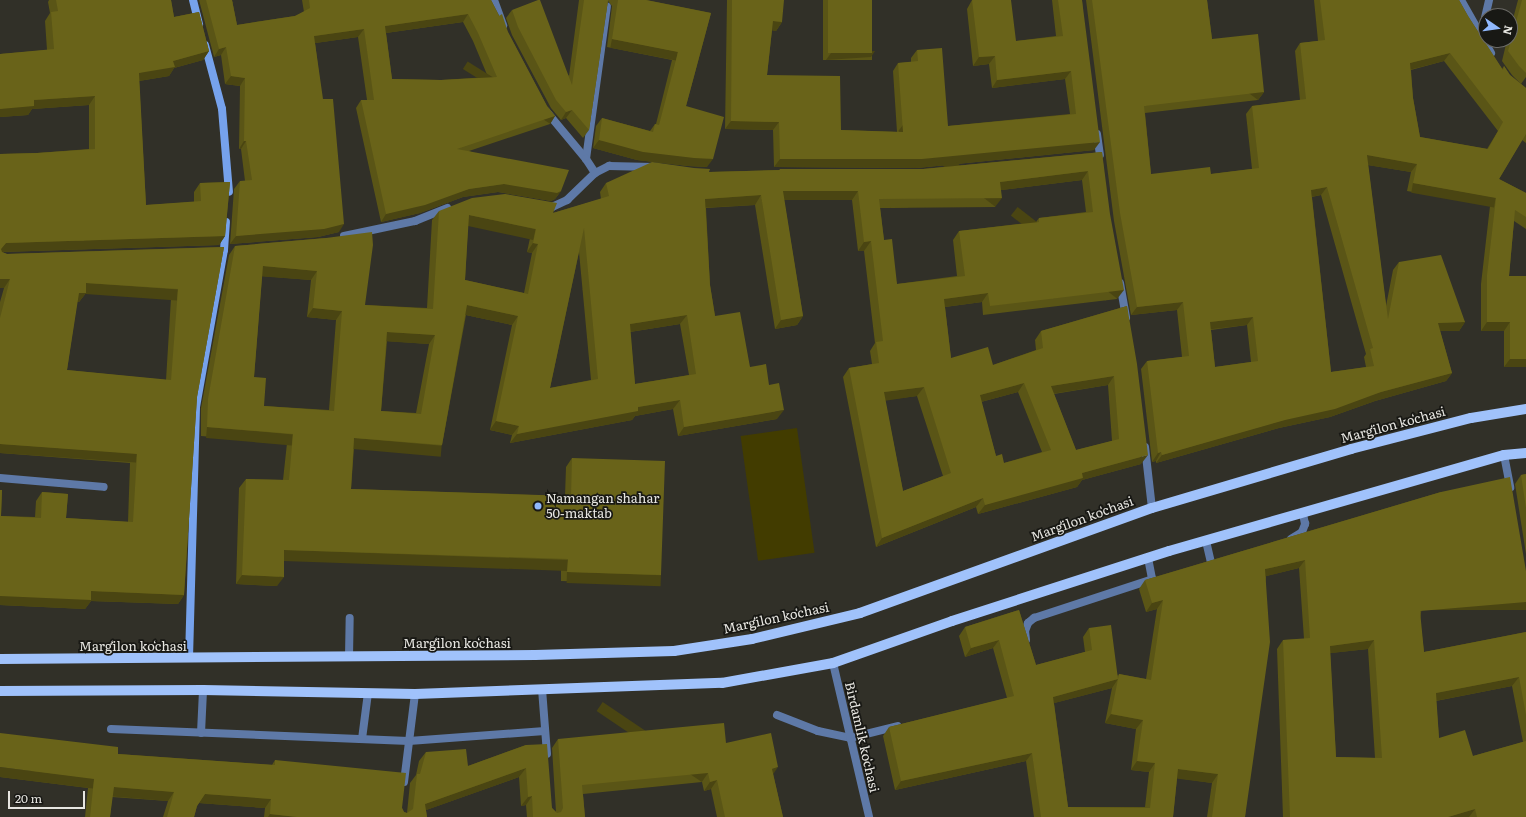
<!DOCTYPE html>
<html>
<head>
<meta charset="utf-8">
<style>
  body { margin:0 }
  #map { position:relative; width:1526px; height:817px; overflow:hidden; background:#313028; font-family:Literata,serif }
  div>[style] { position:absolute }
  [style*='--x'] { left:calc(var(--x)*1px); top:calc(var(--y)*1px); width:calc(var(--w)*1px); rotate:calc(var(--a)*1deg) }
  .green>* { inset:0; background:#423c00; transform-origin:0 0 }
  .lane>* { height:8px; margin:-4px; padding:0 4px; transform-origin:4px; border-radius:4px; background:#5e79a7 }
  .street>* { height:8px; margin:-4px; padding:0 4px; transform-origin:4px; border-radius:4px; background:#5e79a7 }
  .secondary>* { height:8px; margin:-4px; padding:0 4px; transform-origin:4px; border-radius:4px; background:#76a2ec }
  .primary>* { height:10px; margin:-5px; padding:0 5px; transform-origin:5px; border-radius:5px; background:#a0c2fb }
  .wall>* { inset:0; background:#5a5516; transform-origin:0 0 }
  .shaded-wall>* { inset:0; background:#4a4512; transform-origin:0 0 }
  .building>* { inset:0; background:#696319; transform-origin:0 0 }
  .dots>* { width:11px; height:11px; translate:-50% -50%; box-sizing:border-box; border:2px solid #181814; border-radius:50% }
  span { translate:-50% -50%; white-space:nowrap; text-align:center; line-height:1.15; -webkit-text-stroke:3.5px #181814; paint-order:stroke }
  .street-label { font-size:13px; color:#e7e6e1 }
  .poi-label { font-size:13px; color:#e7e6e1 }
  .left { translate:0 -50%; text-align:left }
  .north { position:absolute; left:1478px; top:8px; width:40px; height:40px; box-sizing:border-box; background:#181814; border:1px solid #6b6a66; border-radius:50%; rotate:103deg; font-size:11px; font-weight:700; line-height:16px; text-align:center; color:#e7e6e1 }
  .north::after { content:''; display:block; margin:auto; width:14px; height:18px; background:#90b8fd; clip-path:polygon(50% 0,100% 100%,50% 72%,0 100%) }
  .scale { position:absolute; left:8px; top:791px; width:77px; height:18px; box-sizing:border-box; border:2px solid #e7e6e1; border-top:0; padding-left:5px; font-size:12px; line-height:14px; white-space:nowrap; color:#e7e6e1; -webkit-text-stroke:3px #181814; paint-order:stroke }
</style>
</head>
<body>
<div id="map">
  <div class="green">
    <i style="left:797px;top:428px;width:126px;height:57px;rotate:82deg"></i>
  </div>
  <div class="lane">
    <i style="--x:1097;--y:134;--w:21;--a:82"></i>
    <i style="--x:586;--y:159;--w:154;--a:-82.2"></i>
    <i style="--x:0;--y:478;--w:104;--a:4.9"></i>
    <i style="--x:1291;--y:539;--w:13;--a:-32"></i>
    <i style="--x:1302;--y:532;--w:9;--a:-69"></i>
    <i style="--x:1305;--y:524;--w:10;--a:-101"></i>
    <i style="--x:1206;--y:541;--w:23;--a:77"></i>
    <i style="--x:1148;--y:558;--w:21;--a:79"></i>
    <i style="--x:1026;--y:640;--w:9;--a:-96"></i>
    <i style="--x:1025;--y:631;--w:9;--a:-69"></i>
    <i style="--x:1028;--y:623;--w:8;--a:-40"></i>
    <i style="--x:1034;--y:618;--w:125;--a:-18.1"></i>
    <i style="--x:349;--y:657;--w:39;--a:-89"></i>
    <i style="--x:542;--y:689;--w:65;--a:85.6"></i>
    <i style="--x:777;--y:715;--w:44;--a:21.3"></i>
    <i style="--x:818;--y:731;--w:33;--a:12"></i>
    <i style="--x:850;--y:738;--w:49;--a:-14"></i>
    <i style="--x:111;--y:729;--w:298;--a:2.3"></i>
    <i style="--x:409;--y:741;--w:136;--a:-4.2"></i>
    <i style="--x:201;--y:733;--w:43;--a:-87.3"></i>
    <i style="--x:362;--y:739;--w:46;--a:-82.6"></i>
  </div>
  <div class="street">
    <i style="--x:494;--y:0;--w:27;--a:70"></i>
    <i style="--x:1461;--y:0;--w:61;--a:60.5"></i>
    <i style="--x:1481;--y:35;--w:36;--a:-77"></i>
    <i style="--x:546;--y:111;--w:62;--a:50.2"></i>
    <i style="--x:586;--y:159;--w:17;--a:57"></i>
    <i style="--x:547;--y:207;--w:5;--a:0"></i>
    <i style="--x:552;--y:207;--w:17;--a:-25"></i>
    <i style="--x:567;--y:200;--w:39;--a:-44"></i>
    <i style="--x:595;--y:173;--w:16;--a:-27"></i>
    <i style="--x:609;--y:166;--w:44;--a:1.3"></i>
    <i style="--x:344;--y:236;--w:73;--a:-11.9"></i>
    <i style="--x:415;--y:221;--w:35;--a:-22"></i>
    <i style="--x:1120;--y:283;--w:35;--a:80"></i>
    <i style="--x:1145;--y:447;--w:61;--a:83.5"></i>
    <i style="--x:1504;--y:455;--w:33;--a:79"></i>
    <i style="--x:833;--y:663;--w:158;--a:76.8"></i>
    <i style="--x:404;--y:782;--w:89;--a:-82.9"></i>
  </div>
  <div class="secondary">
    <i style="--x:193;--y:0;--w:25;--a:76"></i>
    <i style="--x:205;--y:45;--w:66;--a:75.1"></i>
    <i style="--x:222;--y:109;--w:83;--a:85.2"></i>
    <i style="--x:189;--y:658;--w:251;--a:-88.4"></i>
    <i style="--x:196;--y:407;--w:159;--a:-79.9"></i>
    <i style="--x:224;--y:250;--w:28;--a:-86"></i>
  </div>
  <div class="primary">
    <i style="--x:0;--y:659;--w:535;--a:-0.43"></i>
    <i style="--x:535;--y:655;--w:139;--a:-1.6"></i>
    <i style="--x:674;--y:651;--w:79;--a:-8.7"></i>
    <i style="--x:752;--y:639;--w:111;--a:-13.5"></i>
    <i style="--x:860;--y:613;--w:310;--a:-19.8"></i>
    <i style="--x:1152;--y:508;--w:208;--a:-16.5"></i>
    <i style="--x:1351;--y:449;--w:124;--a:-14.5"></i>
    <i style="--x:1471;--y:418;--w:56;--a:-9.3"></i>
    <i style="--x:0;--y:691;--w:203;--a:-0.3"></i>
    <i style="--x:203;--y:690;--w:212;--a:1.1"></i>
    <i style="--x:415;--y:694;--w:307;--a:-2.1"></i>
    <i style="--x:722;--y:683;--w:113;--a:-10.2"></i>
    <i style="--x:833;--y:663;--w:126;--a:-19.4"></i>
    <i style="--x:952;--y:621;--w:228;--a:-17.9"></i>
    <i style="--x:1169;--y:551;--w:348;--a:-16"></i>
    <i style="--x:1504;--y:455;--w:22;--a:-5"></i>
  </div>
  <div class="wall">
    <i style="clip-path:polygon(evenodd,49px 0,171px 0,174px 17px,199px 12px,209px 51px,203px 60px,174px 68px,169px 76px,139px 81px,146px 205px,194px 202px,194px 192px,200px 183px,230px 182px,225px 236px,219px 245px,2px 252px,7px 254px,224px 247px,197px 397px,184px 595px,178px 604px,91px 601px,85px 609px,0 605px,0 490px,2px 490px,1px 516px,35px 517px,36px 501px,42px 492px,68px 494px,66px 518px,128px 522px,130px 463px,0 453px,0 302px,4px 288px,0 288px,0 154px,37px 153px,89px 149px,89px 105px,32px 109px,28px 115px,0 117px,0 54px,47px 50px,45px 21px,50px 13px,48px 2px,49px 0,86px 292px,171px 298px,166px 380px,67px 370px,77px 302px,79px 302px,86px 293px,86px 292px)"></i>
    <i style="clip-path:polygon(evenodd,199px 0,232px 0,237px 25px,295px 16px,304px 12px,302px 0,491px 0,547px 106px,555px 116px,550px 124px,469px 151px,561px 191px,555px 199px,551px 201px,498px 192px,463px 197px,420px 213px,381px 222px,356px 108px,361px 100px,367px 100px,358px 37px,315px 43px,339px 232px,318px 237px,230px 244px,234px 189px,240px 181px,245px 181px,241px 149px,239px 149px,240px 86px,225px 84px,221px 55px,214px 57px,199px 0,463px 22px,473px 41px,488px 77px,441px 80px,392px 79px,386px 33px,463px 22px)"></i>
    <i style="clip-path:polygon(579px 0,646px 0,711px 13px,686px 106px,707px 167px,688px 166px,637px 160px,593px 148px,596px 126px,602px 118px,650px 131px,655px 124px,656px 124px,672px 60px,607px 47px,612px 6px,608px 1px,589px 130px,583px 138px,566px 118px,561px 120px,551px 108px,512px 35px,506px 18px,512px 10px,569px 76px)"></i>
    <i style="clip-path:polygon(727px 0,782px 0,782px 22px,776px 31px,772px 30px,767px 75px,841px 130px,897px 132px,893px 71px,898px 63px,911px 62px,911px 58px,917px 50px,948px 126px,1070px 114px,1065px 79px,992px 88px,989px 64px,973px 66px,967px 9px,972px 0,1016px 41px,1056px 36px,1052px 0,1082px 0,1094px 150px,917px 168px,774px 167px,773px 130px,725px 129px)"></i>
    <i style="left:823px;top:0;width:49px;height:60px"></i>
    <i style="clip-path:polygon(evenodd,1086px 0,1207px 0,1212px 39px,1264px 92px,1258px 100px,1145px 113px,1151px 174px,1211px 174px,1252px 169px,1246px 114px,1252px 106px,1300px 100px,1295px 51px,1300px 43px,1318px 41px,1314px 0,1459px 0,1468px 16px,1502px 69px,1504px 66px,1510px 75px,1526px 88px,1526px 143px,1522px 140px,1499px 179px,1526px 193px,1526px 229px,1514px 221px,1509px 276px,1526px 367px,1504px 367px,1504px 331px,1481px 331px,1481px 284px,1490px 206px,1407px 191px,1411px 172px,1368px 165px,1386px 306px,1393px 270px,1399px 262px,1465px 322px,1459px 331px,1440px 331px,1452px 373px,1446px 381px,1375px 401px,1330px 417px,1279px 428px,1156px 463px,1156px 461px,1152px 462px,1141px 369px,1147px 361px,1182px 357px,1177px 310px,1131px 315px,1114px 221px,1086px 0,1444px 61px,1498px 131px,1487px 149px,1420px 137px,1413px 98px,1411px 70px,1444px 61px,1086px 0,1321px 195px,1366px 354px,1364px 357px,1366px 367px,1331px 372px,1312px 197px,1321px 195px,1086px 0,1247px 325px,1251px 362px,1215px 367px,1211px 330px,1247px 325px)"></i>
    <i style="clip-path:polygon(1518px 0,1526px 0,1526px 77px,1521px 84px,1512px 75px,1502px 61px,1507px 40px,1510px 40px,1510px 30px)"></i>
    <i style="clip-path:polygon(evenodd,1102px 152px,1117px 299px,983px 315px,982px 302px,945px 307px,951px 358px,993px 365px,1036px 350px,1035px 340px,1041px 331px,1127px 306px,1141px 464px,1082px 480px,1077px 487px,978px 514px,976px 507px,876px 547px,843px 377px,849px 368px,872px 364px,870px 351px,875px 343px,864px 251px,858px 251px,852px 200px,784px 200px,803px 316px,797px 325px,775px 329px,755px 205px,706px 208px,710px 285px,715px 316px,750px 367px,769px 385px,777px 419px,678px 436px,673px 409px,635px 416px,632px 420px,510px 443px,512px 435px,490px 430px,512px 325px,466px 315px,442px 445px,435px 454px,354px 448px,351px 489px,565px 496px,566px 467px,572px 458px,661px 575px,655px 584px,561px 581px,561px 568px,284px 559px,277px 586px,236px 584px,239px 488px,246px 479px,283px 480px,287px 443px,201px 436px,201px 408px,229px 255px,235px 246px,326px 238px,365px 305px,427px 308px,432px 220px,439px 211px,553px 213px,601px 199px,600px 192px,606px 183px,709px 172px,779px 170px,780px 169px,923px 169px,1102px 152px,1082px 180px,1086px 212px,1039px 218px,1036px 222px,959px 231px,953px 240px,957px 276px,897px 284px,884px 240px,880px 208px,995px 207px,1001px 190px,1082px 180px,1102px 152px,468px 225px,530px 238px,527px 252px,532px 253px,524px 293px,465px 280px,468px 225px,1102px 152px,579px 252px,591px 380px,550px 388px,579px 252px,1102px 152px,262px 276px,311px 280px,307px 317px,336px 320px,329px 410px,264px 406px,254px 377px,262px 276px,1102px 152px,680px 324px,689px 375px,635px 384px,630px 332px,680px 324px,1102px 152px,387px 341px,429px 344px,416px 413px,381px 411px,387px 341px,1102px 152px,1108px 385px,1112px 441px,1076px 450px,1054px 394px,1108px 385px,1102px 152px,1018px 392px,1042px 452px,1004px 463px,996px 456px,981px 402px,1018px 392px,1102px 152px,917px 396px,943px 476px,903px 491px,885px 400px,917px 396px)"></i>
    <i style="clip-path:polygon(1526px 474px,1526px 554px,1515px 484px,1521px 475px)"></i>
    <i style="clip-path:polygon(evenodd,1441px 492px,1420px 619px,1424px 652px,1526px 632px,1526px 817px,1283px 817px,1277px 649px,1283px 640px,1304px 639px,1299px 568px,1266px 576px,1245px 817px,1207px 817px,1212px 783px,1177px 778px,1173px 817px,1034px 817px,1026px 761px,895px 790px,883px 736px,889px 727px,1007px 698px,993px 648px,965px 657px,959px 636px,965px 627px,1019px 610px,1036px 665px,1085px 652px,1083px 637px,1089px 628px,1118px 676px,1119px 674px,1146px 679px,1157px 609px,1146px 612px,1139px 589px,1145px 580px,1441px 492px,1368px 649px,1375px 758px,1336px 757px,1330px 653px,1368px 649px,1441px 492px,1512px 686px,1523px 742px,1473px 756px,1439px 738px,1436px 701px,1512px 686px,1441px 492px,1112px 688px,1105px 723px,1136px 729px,1131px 770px,1149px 772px,1145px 807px,1068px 807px,1054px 703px,1112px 688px)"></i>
    <i style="clip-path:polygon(558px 739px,726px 743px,773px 774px,783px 817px,717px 817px,711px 789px,704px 791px,702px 782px,583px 794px,585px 817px,527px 817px,526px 805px,521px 806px,519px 777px,426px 810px,427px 817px,264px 817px,265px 808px,199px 803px,197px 806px,194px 817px,163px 817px,168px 801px,112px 797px,110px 817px,85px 817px,88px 788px,0 777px,118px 754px,272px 765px,275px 760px,402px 808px,404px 812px,407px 813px,410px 783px,416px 775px,419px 761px,426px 752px,468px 766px,526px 745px,552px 808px,556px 812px,552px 748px)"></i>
  </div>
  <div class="shaded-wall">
    <i style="clip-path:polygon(468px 14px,463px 22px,379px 34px,385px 26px)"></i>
    <i style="clip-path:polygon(773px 21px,782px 22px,776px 31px,767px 30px)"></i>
    <i style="clip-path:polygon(364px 29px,358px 37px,309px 44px,314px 36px)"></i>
    <i style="left:612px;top:39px;width:67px;height:9px;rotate:11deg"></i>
    <i style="clip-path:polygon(226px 47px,221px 55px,214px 57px,219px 49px)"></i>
    <i style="clip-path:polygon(209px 51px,203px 60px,174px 68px,169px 76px,133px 82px,139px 73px,173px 61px)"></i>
    <i style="clip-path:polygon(875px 51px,871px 57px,826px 60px,831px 53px)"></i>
    <i style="clip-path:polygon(1450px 53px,1444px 61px,1405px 71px,1410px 63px)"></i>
    <i style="clip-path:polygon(995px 56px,989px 64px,973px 66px,979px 57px)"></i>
    <i style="clip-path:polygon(1071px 71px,1065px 79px,992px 88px,997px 80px)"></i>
    <i style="clip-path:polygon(231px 76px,245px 78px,240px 86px,225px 84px)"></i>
    <i style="left:1264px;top:92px;width:10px;height:121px;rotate:127deg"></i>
    <i style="clip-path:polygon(95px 96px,89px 105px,32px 109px,28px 115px,0 117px,0 109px,34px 100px)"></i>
    <i style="clip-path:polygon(572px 110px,566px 118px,561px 120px,566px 112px)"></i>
    <i style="left:555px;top:116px;width:9px;height:103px;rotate:122deg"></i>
    <i style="clip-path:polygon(731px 121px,779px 122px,773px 130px,725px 129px)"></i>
    <i style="clip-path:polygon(599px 140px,713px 159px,707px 167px,688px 166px,637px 160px,593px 148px)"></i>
    <i style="clip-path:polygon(244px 141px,246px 141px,241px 149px,239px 149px)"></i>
    <i style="clip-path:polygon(1100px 142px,1094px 150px,917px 168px,774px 167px,780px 159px)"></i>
    <i style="clip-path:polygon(1367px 155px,1417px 164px,1411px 172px,1361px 164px)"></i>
    <i style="clip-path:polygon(1088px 171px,1082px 180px,994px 191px,1000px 182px)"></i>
    <i style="left:1413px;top:183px;width:84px;height:10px;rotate:10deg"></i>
    <i style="clip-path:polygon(504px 184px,561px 191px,555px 199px,551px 201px,498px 192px,463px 197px,420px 213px,381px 222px,386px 214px,469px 189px)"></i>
    <i style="clip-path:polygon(1327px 187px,1321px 195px,1305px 198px,1311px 190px)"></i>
    <i style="clip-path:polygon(783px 191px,858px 191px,852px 200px,776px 200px)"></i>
    <i style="clip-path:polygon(761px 195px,755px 205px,699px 208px,705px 199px)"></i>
    <i style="left:1002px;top:198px;width:11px;height:123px;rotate:128deg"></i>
    <i style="left:469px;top:215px;width:68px;height:11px;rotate:12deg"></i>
    <i style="clip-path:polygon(344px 224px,339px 232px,318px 237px,230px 244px,236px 236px)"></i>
    <i style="clip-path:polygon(225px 236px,219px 245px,0 252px,0 250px,6px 243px)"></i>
    <i style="clip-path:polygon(871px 241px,864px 251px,858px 251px,864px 242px)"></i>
    <i style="clip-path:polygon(533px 243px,538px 244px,532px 253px,527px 252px)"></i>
    <i style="clip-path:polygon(263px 266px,317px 271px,311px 280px,256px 276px)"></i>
    <i style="clip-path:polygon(0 279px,10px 279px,4px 288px,0 288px)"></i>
    <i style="left:86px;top:283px;width:92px;height:11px;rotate:4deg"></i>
    <i style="left:1124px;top:290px;width:11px;height:135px;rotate:128deg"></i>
    <i style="clip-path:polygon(79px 293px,86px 293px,79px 302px,72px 302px)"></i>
    <i style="clip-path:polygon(988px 293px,982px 302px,937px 308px,944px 299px)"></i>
    <i style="clip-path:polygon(1183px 302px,1177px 310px,1131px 315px,1137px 307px)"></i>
    <i style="clip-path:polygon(467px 305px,518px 316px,512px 325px,461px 314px)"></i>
    <i style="clip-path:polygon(313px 308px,342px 311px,336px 320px,307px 317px)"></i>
    <i style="clip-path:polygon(687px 315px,680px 324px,623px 333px,630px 324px)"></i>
    <i style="clip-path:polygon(803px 316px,797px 325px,775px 329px,781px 320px)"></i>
    <i style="clip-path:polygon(1253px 317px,1247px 325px,1204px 330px,1210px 322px)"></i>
    <i style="clip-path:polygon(1465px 322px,1459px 331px,1432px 331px,1438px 323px)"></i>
    <i style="clip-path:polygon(1487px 322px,1510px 322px,1504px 331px,1481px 331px)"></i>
    <i style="clip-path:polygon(387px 332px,435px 335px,429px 344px,381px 341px)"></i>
    <i style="clip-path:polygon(1510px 359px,1526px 359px,1526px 367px,1504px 367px)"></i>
    <i style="clip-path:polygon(1452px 373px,1446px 381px,1375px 401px,1330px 417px,1279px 428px,1156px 463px,1162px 455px,1381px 392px)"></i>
    <i style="clip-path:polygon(1114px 376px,1108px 385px,1045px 395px,1051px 386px)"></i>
    <i style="clip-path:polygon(1024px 383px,1018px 392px,973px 404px,980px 395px)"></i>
    <i style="clip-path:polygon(924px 387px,917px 396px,877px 402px,884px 392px)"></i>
    <i style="clip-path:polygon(680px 400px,673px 409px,635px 416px,632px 420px,510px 443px,517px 434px,638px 407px)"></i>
    <i style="clip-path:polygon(784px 410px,777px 419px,678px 436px,684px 427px)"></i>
    <i style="clip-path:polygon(496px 421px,519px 426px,512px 435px,490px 430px)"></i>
    <i style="left:207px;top:427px;width:86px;height:11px;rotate:5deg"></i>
    <i style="left:354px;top:438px;width:88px;height:11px;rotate:5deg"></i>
    <i style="left:0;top:444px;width:137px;height:9px;rotate:4deg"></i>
    <i style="clip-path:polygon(1161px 452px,1156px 461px,1152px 462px,1158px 453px)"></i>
    <i style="clip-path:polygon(1148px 455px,1141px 464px,1082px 480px,1077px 487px,978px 514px,985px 505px,1082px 473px)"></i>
    <i style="clip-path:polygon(983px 498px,976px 507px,876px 547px,882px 538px)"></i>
    <i style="left:284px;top:550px;width:284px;height:11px;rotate:2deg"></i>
    <i style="clip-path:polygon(1305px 560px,1299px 568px,1259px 578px,1265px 569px)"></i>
    <i style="left:567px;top:572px;width:94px;height:11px;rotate:2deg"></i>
    <i style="clip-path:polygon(242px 575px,284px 577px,277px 586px,236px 584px)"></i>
    <i style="clip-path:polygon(91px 591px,184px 595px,178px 604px,91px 601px,85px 609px,0 605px,0 596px)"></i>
    <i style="clip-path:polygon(1163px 600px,1157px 609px,1146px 612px,1152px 603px)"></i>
    <i style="left:1526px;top:602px;width:8px;height:106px;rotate:90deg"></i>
    <i style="clip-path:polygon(999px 640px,993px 648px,965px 657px,971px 648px)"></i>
    <i style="clip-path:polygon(1374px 640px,1368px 649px,1323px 654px,1330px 646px)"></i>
    <i style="clip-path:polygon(1519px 677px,1512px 686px,1430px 702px,1436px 693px)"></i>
    <i style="clip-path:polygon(1118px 679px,1112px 688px,1047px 705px,1053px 697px)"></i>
    <i style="clip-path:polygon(1111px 714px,1143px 720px,1136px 729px,1105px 723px)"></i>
    <i style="clip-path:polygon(1032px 753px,1026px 761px,895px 790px,901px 781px)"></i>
    <i style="clip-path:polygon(1137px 761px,1155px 763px,1149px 772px,1131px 770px)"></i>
    <i style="left:0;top:767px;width:95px;height:10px;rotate:7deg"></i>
    <i style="clip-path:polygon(778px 767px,772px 776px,772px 769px)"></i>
    <i style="clip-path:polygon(526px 768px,519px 777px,418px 813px,425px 804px)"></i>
    <i style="clip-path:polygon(1178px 769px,1218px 774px,1212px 783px,1172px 778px)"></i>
    <i style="left:708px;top:773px;width:11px;height:127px;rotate:124deg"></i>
    <i style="clip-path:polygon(717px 780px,711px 789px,704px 791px,710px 782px)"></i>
    <i style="clip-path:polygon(114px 787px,174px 792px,168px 801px,107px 796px)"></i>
    <i style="clip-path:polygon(205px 794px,271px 799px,265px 808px,199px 803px)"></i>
    <i style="clip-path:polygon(532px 796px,526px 805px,521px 806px,528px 797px)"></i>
    <i style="clip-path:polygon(1475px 809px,1469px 817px,1448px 817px)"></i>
    <i style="clip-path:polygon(270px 814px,297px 817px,268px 817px)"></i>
  </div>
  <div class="building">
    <i style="clip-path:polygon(evenodd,56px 0,171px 0,174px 17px,199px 12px,209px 51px,173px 61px,175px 67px,139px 73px,146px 205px,201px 201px,200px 183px,230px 182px,225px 236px,6px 243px,1px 249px,2px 252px,7px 254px,224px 247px,197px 397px,184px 595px,91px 591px,91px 600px,0 596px,0 490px,2px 490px,1px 516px,41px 518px,42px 492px,68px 494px,66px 518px,133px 522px,137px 454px,0 444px,0 318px,10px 279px,0 279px,0 154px,37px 153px,95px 149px,95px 96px,34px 100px,34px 106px,0 109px,0 54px,54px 49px,51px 12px,58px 11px,56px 0,86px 283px,178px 289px,171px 380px,67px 370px,79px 293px,86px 293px,86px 283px)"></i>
    <i style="clip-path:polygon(evenodd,206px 0,232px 0,237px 25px,295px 16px,310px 8px,309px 0,491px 0,499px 16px,502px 14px,508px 32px,547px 106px,555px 116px,457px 149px,569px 170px,561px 191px,557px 193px,504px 184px,469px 189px,425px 205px,386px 214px,361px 100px,374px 100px,364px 29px,314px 36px,323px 99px,333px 99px,344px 224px,324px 229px,236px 236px,240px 181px,252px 180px,246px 141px,244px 141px,245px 78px,231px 76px,226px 47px,219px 49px,206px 0,468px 14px,478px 33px,497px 77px,441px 80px,392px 79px,385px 26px,468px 14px)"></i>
    <i style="clip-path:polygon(538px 0,540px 0,572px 85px,584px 0,608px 0,589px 130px,572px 110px,566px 112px,556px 100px,518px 27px,512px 10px)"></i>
    <i style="clip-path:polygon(618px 0,646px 0,711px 13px,686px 106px,724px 117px,713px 159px,694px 158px,643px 152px,599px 140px,602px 118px,653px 132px,655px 124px,659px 125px,678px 52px,612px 39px)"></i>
    <i style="clip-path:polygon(732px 0,784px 0,782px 22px,773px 21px,767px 75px,840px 76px,841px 130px,903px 132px,898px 63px,918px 61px,917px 50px,942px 48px,948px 126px,1076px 114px,1071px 71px,997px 80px,995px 56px,979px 57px,972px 0,1011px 0,1016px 41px,1063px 36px,1058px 0,1082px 0,1100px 142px,922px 159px,780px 159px,779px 122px,731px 121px)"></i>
    <i style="left:828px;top:0;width:44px;height:53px"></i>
    <i style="clip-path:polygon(evenodd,1092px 0,1207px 0,1212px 39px,1258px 34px,1264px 92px,1144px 106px,1151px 174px,1210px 167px,1211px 174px,1259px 168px,1252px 106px,1306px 99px,1300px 43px,1325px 40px,1320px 0,1459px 0,1468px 16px,1503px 70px,1504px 66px,1510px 75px,1526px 88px,1526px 134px,1499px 179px,1526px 193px,1526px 217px,1515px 210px,1509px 276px,1526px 276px,1526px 359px,1510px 359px,1510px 322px,1487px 322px,1487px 275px,1496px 198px,1413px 183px,1417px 164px,1367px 155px,1388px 319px,1399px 262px,1441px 255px,1465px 322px,1438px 323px,1452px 373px,1381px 392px,1335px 409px,1285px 420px,1162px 455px,1161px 452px,1158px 453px,1147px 361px,1189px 356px,1183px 302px,1137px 307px,1120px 213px,1092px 0,1450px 53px,1503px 122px,1488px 149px,1420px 137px,1413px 98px,1410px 63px,1450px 53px,1092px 0,1327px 187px,1373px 348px,1370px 349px,1374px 366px,1331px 372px,1311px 190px,1327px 187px,1092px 0,1253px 317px,1258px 361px,1215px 367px,1210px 322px,1253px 317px)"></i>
    <i style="clip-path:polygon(1522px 0,1526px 0,1526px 73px,1519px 66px,1508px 51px)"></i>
    <i style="clip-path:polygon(evenodd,1102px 152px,1110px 214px,1124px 290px,990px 306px,988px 293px,944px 299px,951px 358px,988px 347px,993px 365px,1043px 348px,1041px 331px,1127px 306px,1137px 364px,1148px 455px,1082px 473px,1083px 478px,985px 505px,983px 498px,882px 538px,849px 368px,879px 363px,876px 342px,883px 341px,871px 241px,864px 242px,858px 191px,783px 191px,803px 316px,781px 320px,761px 195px,705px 199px,710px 285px,715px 316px,740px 312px,750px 367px,766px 364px,769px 385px,779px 383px,784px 410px,684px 427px,680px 400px,638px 407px,638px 411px,517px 434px,519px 426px,496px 421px,518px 316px,467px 305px,442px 445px,354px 438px,351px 489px,571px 496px,572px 458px,665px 461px,661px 575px,567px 572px,568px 559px,284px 550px,284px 577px,242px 575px,246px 479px,289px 480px,293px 434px,207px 427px,208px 399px,235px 246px,326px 238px,372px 232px,373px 245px,365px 305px,433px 309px,439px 211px,472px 198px,505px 194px,557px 203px,553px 213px,609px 196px,606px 183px,652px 162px,694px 168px,710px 169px,709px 172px,780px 170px,780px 169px,923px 169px,1102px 152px,1088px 171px,1093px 212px,1039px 218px,1039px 222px,959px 231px,965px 276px,897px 284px,892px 239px,876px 241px,884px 240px,879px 199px,1002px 198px,1000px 182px,1088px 171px,1102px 152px,469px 215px,536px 229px,533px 243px,538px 244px,528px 294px,465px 280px,469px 215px,1102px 152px,584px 228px,598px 379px,550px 388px,584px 228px,1102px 152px,263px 266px,317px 271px,313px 308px,342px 311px,334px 411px,264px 406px,266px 378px,254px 377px,263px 266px,1102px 152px,687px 315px,696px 374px,635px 384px,630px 324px,687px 315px,1102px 152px,387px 332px,435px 335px,421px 414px,381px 411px,387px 332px,1102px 152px,1114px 376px,1119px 439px,1076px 450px,1051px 386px,1114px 376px,1102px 152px,1024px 383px,1051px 450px,1004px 463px,1002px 454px,996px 456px,980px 395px,1024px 383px,1102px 152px,924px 387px,951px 473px,903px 491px,884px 392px,924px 387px)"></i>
    <i style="clip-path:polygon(1526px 474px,1526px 508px,1521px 475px)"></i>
    <i style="clip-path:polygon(evenodd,1510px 477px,1526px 571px,1526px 602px,1420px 611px,1424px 652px,1526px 632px,1526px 715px,1519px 677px,1436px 693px,1439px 738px,1465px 730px,1473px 756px,1526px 741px,1526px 817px,1477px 817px,1475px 809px,1448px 817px,1290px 817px,1283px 640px,1310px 638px,1305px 560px,1265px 569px,1270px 642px,1245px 817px,1212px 817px,1218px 774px,1178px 769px,1173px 817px,1041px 817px,1032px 753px,901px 781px,889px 727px,1014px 696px,999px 640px,971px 648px,965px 627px,1019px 610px,1036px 665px,1092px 650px,1089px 628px,1111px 625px,1118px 679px,1119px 674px,1151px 680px,1163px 600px,1152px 603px,1145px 580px,1441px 492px,1510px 477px,1374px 640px,1382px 758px,1336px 757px,1330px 646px,1374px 640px,1510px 477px,1118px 679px,1111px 714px,1143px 720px,1137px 761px,1155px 763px,1150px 808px,1068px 807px,1053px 697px,1118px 679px)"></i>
    <i style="clip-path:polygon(724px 723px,726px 743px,771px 733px,778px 767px,772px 769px,783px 817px,725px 817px,717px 780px,710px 782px,708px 773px,582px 785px,585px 817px,533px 817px,532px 796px,528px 797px,526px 768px,425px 804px,427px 817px,297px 817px,270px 814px,271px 799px,205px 794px,197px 806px,194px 817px,167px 817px,174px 792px,114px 787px,110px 817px,90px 817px,94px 779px,0 767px,0 733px,118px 747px,118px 754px,275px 765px,275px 760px,406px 773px,402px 808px,404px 812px,407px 813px,413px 809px,417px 774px,420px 774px,426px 752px,466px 749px,468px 766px,526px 745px,547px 744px,552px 808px,557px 813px,561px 812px,563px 808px,558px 739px)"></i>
  </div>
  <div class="dots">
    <i style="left:538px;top:506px;background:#90b8fd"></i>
  </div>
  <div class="street-label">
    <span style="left:1393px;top:425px;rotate:-15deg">Margʻilon koʻchasi</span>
    <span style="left:1082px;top:519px;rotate:-20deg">Margʻilon koʻchasi</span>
    <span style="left:776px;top:618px;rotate:-12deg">Margʻilon koʻchasi</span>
    <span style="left:457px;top:643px">Margʻilon koʻchasi</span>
    <span style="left:133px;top:646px">Margʻilon koʻchasi</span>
    <span style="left:862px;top:737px;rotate:77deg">Birdamlik koʻchasi</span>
  </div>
  <div class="poi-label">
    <span class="left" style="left:546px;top:506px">Namangan shahar<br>50-maktab</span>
  </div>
  <div class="north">N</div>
  <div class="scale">20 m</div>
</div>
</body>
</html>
